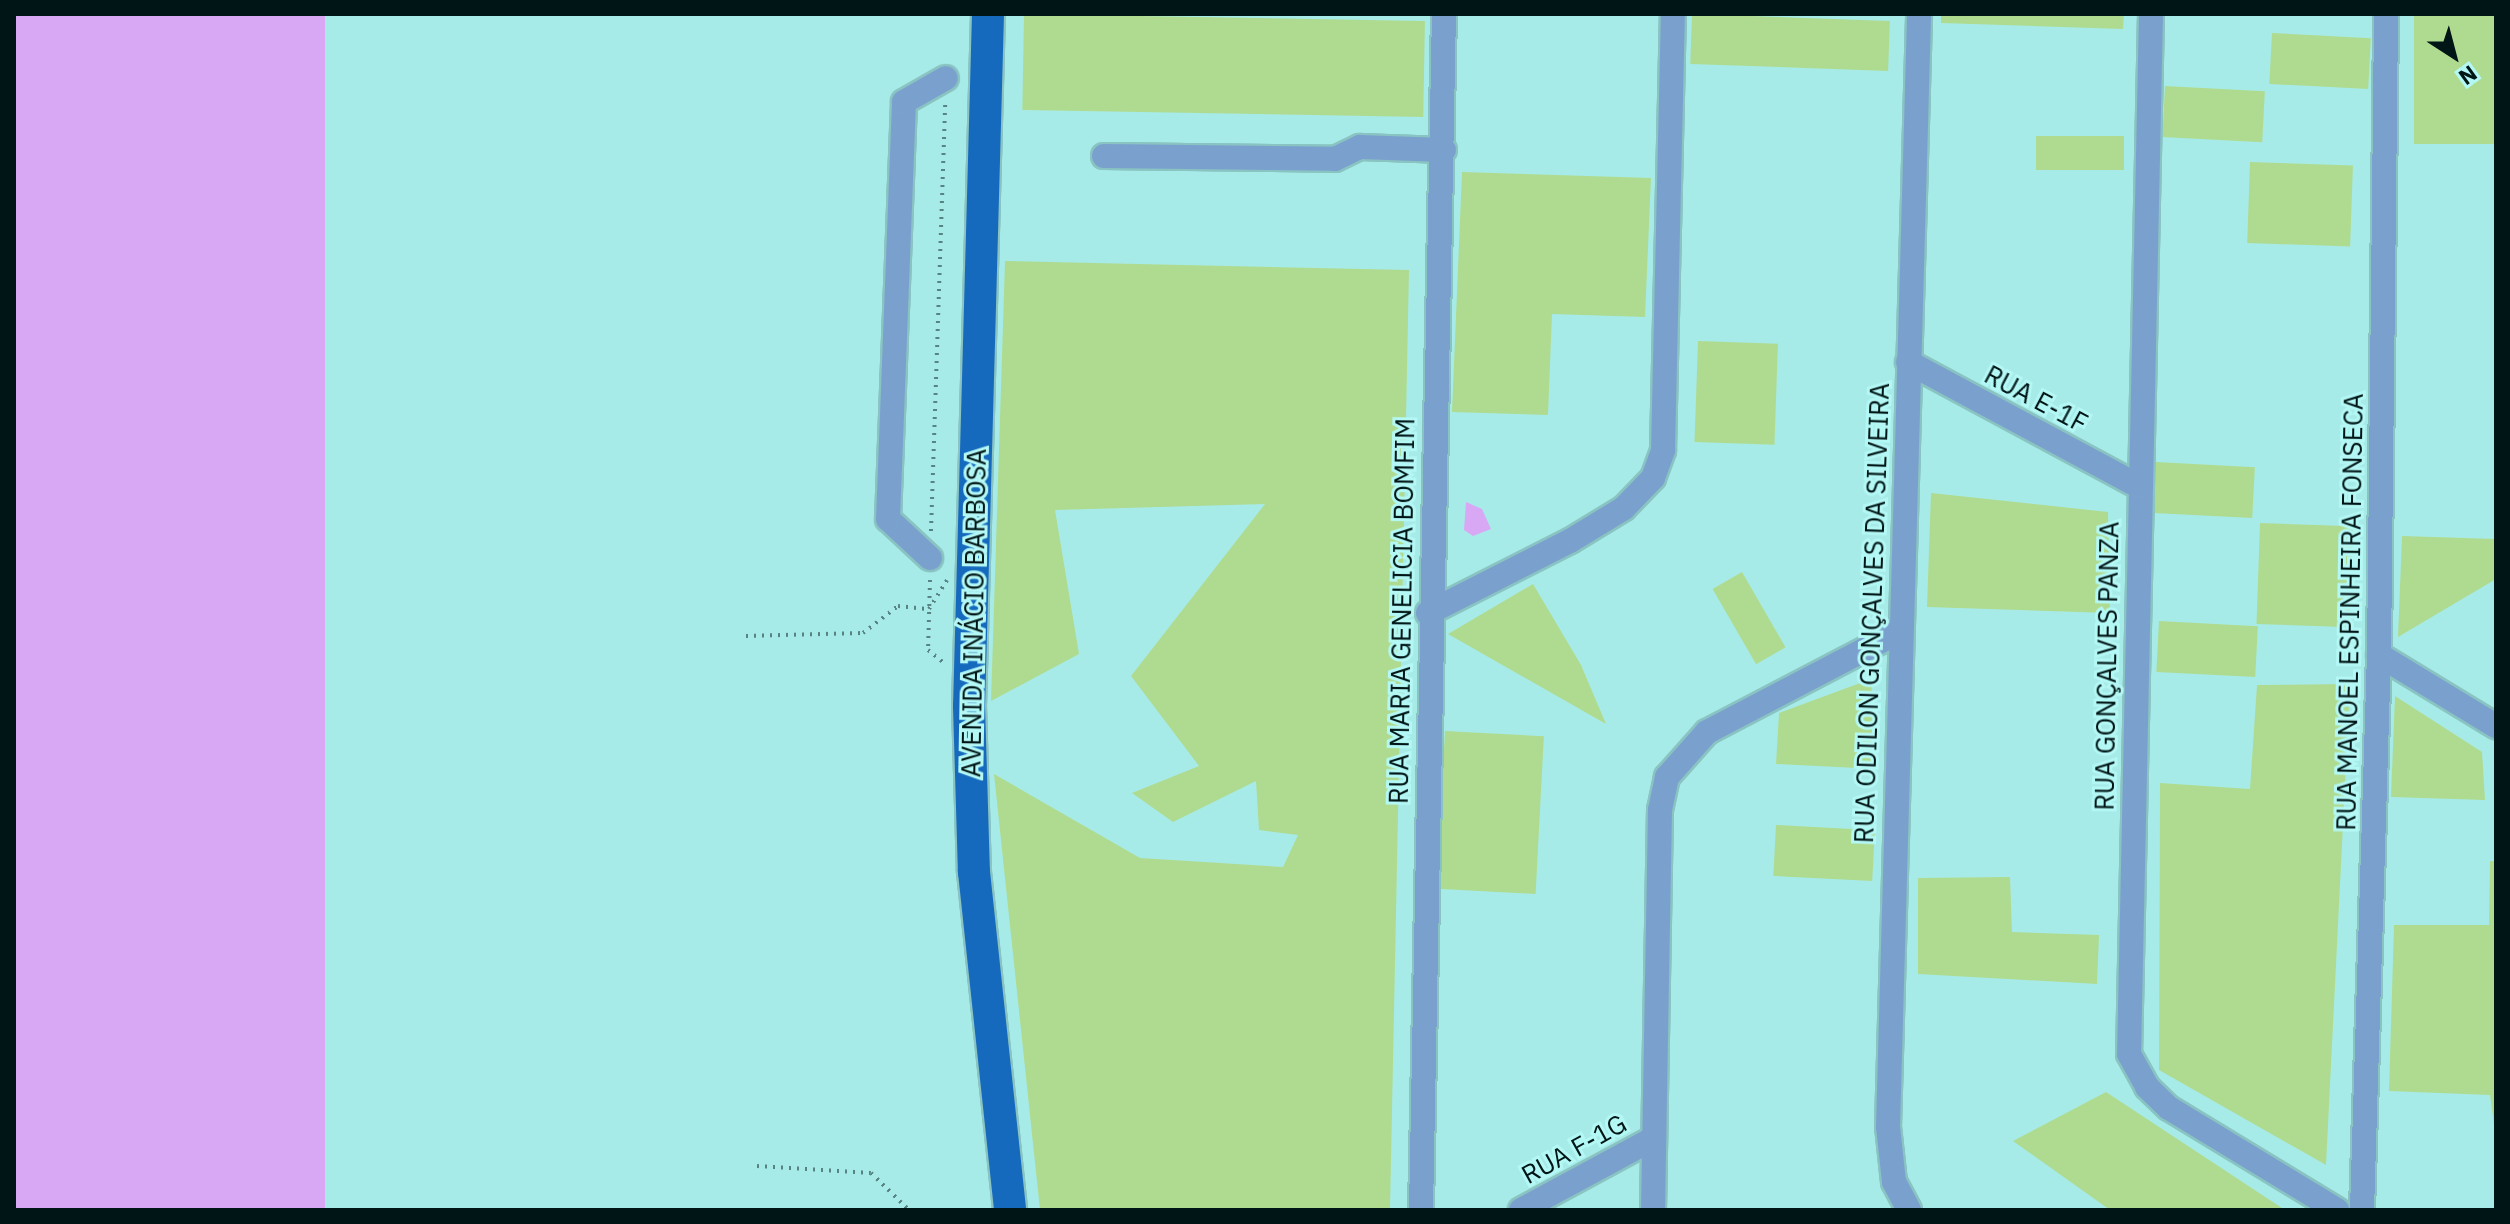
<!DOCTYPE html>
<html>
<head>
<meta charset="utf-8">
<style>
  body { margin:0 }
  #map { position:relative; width:2510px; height:1224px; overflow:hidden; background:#a7ebe8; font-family:"IBM Plex Sans",sans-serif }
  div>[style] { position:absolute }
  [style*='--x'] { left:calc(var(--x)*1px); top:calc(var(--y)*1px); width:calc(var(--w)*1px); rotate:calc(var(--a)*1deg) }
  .green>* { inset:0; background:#afdb90; transform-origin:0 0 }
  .water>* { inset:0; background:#d8a8f4; transform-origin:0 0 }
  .path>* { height:4px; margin-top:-2px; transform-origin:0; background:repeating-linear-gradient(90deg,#578483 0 2px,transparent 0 8px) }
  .roads { filter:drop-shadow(2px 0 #89c4c2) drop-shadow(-2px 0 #89c4c2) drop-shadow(0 2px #89c4c2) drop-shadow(0 -2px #89c4c2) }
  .minor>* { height:24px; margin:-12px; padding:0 12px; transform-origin:12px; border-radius:12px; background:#7aa1ce }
  .major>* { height:32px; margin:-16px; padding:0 16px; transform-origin:16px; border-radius:16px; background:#156abd }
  span { translate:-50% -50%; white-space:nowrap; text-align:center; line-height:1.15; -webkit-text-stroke:6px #b4f8f6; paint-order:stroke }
  .street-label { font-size:26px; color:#001515 }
  .frame { position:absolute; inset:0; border:16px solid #001515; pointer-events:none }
  .north { position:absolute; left:2414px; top:16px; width:80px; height:80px; -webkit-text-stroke:6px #b4f8f6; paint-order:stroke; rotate:144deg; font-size:22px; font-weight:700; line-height:32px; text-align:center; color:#001515 }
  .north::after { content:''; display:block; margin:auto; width:28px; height:36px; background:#001515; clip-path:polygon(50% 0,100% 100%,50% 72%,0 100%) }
</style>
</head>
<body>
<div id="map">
  <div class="green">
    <i style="left:1024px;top:14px;width:401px;height:96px;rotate:1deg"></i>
    <i style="left:1692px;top:14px;width:198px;height:50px;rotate:2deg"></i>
    <i style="clip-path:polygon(1941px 14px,2124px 14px,2123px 29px,1941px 23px)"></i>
    <i style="left:2414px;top:14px;width:82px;height:130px"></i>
    <i style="left:2272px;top:33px;width:99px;height:51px;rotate:3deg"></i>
    <i style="left:2165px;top:86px;width:100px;height:51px;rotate:3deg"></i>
    <i style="left:2036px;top:136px;width:88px;height:34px"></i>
    <i style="left:2250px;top:162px;width:103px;height:81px;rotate:2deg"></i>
    <i style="clip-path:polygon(1462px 172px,1651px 178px,1645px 317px,1552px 314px,1548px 415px,1452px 412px)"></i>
    <i style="clip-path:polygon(1005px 261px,1409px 270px,1390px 1210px,1040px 1210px,994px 774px,1140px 858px,1283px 867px,1298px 835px,1259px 830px,1256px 781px,1173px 822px,1132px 793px,1199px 766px,1131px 676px,1265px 504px,1055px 510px,1079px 654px,991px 701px)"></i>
    <i style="left:1698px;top:341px;width:80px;height:101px;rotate:2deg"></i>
    <i style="left:2156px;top:462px;width:99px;height:51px;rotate:3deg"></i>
    <i style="clip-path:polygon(1931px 493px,2108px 512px,2110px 613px,1927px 607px)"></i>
    <i style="left:2260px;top:523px;width:93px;height:101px;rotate:2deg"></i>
    <i style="clip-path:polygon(2496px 529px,2496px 579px,2398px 637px,2402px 536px,2495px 539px)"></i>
    <i style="left:1742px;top:572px;width:87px;height:34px;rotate:60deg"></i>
    <i style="clip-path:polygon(1533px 584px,1581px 665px,1606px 724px,1448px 634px)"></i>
    <i style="left:2159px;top:621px;width:99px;height:51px;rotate:3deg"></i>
    <i style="clip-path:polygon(1871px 679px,1876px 769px,1776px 764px,1779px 713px)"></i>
    <i style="clip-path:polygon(2350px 684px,2326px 1165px,2159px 1070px,2160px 783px,2250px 789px,2257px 685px)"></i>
    <i style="clip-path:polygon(2395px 696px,2482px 752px,2485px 800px,2391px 797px)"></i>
    <i style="left:1445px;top:731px;width:99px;height:158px;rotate:3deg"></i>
    <i style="left:1776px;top:825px;width:99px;height:51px;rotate:3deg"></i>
    <i style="clip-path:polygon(2490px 861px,2496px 861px,2496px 1139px,2490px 1095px,2389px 1091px,2394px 925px,2489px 925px)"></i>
    <i style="clip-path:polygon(2010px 877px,2012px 932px,2099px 935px,2097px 984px,1918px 974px,1918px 878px)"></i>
    <i style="clip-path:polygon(2106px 1092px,2285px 1210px,2110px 1210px,2013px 1141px)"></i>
  </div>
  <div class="water">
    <i style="left:14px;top:14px;width:311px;height:1196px"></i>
    <i style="clip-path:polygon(1466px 502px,1482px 509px,1491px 529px,1473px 536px,1464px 530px)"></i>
  </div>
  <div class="path">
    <i style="--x:931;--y:531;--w:427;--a:-88.1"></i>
    <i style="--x:930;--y:580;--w:70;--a:91.6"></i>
    <i style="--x:928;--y:650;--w:21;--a:39"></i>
    <i style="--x:746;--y:636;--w:117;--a:-1.5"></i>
    <i style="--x:863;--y:633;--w:44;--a:-37.6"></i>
    <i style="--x:898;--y:606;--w:31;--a:6"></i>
    <i style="--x:929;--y:609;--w:34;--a:-58"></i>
    <i style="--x:757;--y:1166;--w:114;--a:3.5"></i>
    <i style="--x:871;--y:1173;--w:53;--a:44.2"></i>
  </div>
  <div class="roads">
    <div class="minor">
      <i style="--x:2151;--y:14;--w:1040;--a:91.21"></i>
      <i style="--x:2129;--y:1054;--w:38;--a:61"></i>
      <i style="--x:2147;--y:1087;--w:30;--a:44"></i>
      <i style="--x:2169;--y:1108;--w:197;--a:31.3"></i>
      <i style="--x:1104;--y:156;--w:231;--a:0.7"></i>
      <i style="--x:1335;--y:159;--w:28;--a:-26"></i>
      <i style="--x:1360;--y:147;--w:84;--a:2"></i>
      <i style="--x:1908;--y:362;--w:261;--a:28.3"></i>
      <i style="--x:930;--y:558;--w:57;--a:-137.1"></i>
      <i style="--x:888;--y:519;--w:417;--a:-87.8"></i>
      <i style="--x:904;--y:102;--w:48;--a:-29.7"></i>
      <i style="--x:1428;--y:613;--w:159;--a:-26.9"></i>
      <i style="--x:1570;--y:541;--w:63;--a:-31.4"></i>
      <i style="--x:1624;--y:508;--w:42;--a:-46"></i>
      <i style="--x:1653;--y:478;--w:30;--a:-70"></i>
      <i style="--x:1663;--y:450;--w:436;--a:-88.7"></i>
      <i style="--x:2379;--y:655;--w:137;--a:31.3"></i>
      <i style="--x:1421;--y:1210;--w:1196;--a:-88.9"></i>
      <i style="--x:1521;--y:1210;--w:151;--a:-28.4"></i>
      <i style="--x:1653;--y:1210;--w:400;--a:-89"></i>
      <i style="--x:1660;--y:810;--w:34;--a:-78"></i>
      <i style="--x:1667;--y:777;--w:60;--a:-48.4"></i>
      <i style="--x:1707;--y:732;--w:216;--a:-27.6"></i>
      <i style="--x:1909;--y:1210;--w:32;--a:-118"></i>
      <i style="--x:1894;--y:1182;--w:55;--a:-96.2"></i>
      <i style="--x:1888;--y:1127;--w:1113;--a:-88.4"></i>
      <i style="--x:2362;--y:1210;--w:555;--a:-88.25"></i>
      <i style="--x:2379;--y:655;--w:641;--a:-89.37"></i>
    </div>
    <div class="major">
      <i style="--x:988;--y:14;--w:692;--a:91.57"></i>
      <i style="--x:969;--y:706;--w:166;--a:88.3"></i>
      <i style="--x:974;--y:872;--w:340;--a:83.9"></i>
    </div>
  </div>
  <div class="street-label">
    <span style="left:2036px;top:399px;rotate:28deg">RUA E-1F</span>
    <span style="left:1402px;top:611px;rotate:-89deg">RUA MARIA GENELICIA BOMFIM</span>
    <span style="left:2350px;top:612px;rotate:-89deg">RUA MANOEL ESPINHEIRA FONSECA</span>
    <span style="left:974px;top:613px;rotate:-89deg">AVENIDA INÁCIO BARBOSA</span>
    <span style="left:1872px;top:613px;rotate:-88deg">RUA ODILON GONÇALVES DA SILVEIRA</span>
    <span style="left:2107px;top:666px;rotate:-89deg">RUA GONÇALVES PANZA</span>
    <span style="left:1574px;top:1149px;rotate:-29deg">RUA F-1G</span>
  </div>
  <div class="frame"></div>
  <div class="north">N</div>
</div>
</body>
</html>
